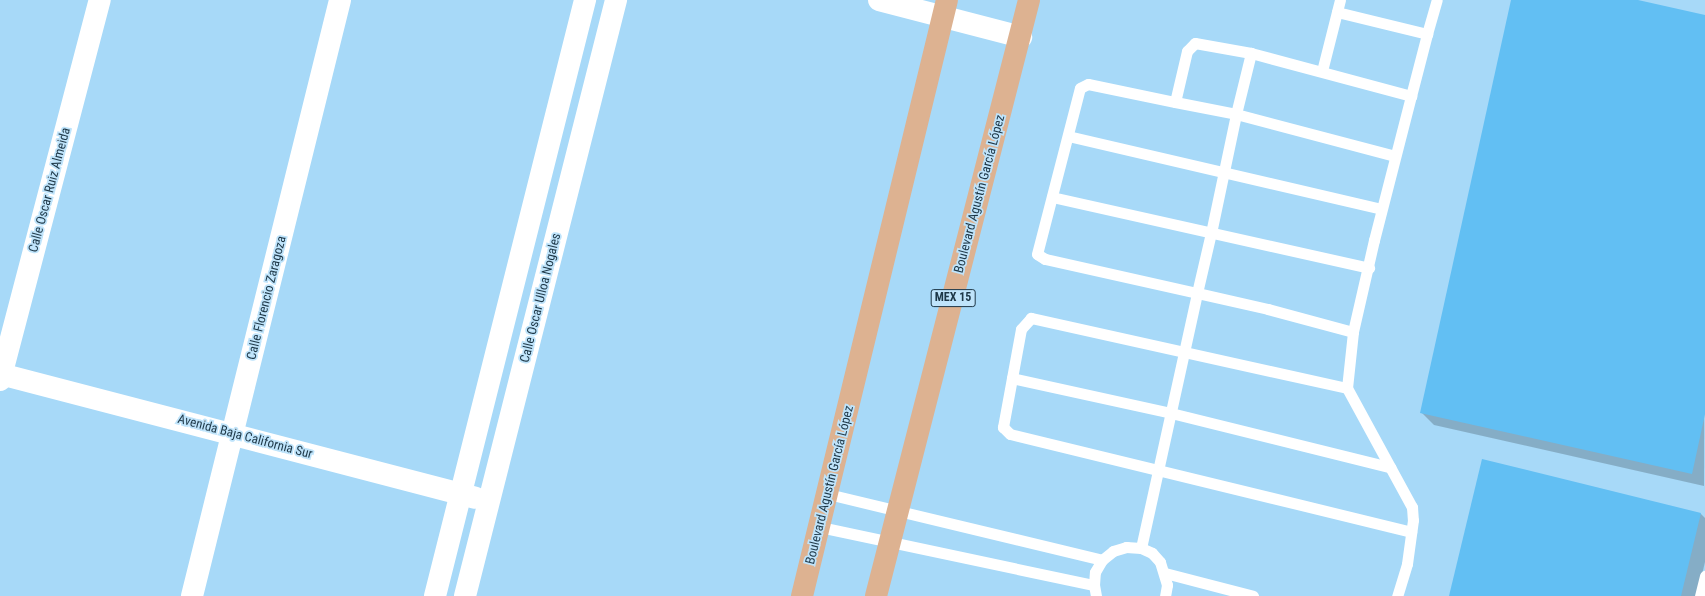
<!DOCTYPE html>
<html>
<head>
<meta charset="utf-8">
<style>
  body { margin:0 }
  #map { position:relative; width:1705px; height:596px; overflow:hidden; background:#a7d9f8; font-family:"Roboto Condensed",sans-serif }
  div>[style] { position:absolute }
  [style*='--x'] { left:calc(var(--x)*1px); top:calc(var(--y)*1px); width:calc(var(--w)*1px); rotate:calc(var(--a)*1deg) }
  .shadow>* { inset:0; background:#0003 }
  .building>* { inset:0; background:#62bff3 }
  .lane>* { height:11px; margin:-5.5px; padding:0 5.5px; transform-origin:5.5px; border-radius:5.5px; background:#fff }
  .street>* { height:22px; margin:-11px; padding:0 11px; transform-origin:11px; border-radius:11px; background:#fff }
  .primary>* { height:22px; margin:-11px; padding:0 11px; transform-origin:11px; border-radius:11px; background:#ddb291 }
  span { translate:-50% -50%; white-space:nowrap; text-align:center; line-height:1.15; -webkit-text-stroke:3.5px #bfe4fb; paint-order:stroke }
  .shield-label span { padding:1px 3px; background:#bfe4fb; border:1px solid; border-radius:3px; -webkit-text-stroke-width:0 }
  .shield-label { font-size:12px; color:#1d3747; font-weight:700 }
  .street-label { font-size:13px; color:#1d3747 }
</style>
</head>
<body>
<div id="map">
  <div class="shadow">
    <i style="clip-path:polygon(1512px 0,1634px 0,1705px 16px,1704px 486px,1434px 425px,1421px 412px)"></i>
    <i style="clip-path:polygon(1483px 460px,1701px 514px,1705px 518px,1705px 562px,1697px 596px,1450px 596px)"></i>
  </div>
  <div class="building">
    <i style="clip-path:polygon(1511px 0,1638px 0,1705px 15px,1705px 414px,1692px 474px,1420px 413px)"></i>
    <i style="clip-path:polygon(1482px 459px,1701px 513px,1681px 596px,1449px 596px)"></i>
  </div>
  <div class="lane">
    <i style="--x:1337;--y:12;--w:93;--a:13.7"></i>
    <i style="--x:1427;--y:34;--w:35;--a:-74"></i>
    <i style="--x:1251;--y:53;--w:57;--a:-169.9"></i>
    <i style="--x:1195;--y:43;--w:11;--a:135"></i>
    <i style="--x:1187;--y:51;--w:52;--a:103.2"></i>
    <i style="--x:1175;--y:102;--w:62;--a:11.1"></i>
    <i style="--x:1236;--y:114;--w:164;--a:14.8"></i>
    <i style="--x:1322;--y:71;--w:73;--a:-75.8"></i>
    <i style="--x:1411;--y:96;--w:64;--a:-75.5"></i>
    <i style="--x:1068;--y:136;--w:321;--a:13.1"></i>
    <i style="--x:1052;--y:197;--w:325;--a:12.6"></i>
    <i style="--x:1353;--y:332;--w:56;--a:96.1"></i>
    <i style="--x:1347;--y:388;--w:136;--a:61.4"></i>
    <i style="--x:1412;--y:507;--w:13;--a:86"></i>
    <i style="--x:1413;--y:520;--w:44;--a:97.8"></i>
    <i style="--x:1407;--y:564;--w:34;--a:107"></i>
    <i style="--x:1012;--y:378;--w:163;--a:12.4"></i>
    <i style="--x:1171;--y:413;--w:226;--a:13.9"></i>
    <i style="--x:1347;--y:388;--w:324;--a:-167.5"></i>
    <i style="--x:1031;--y:318;--w:15;--a:132"></i>
    <i style="--x:1021;--y:329;--w:100;--a:100.4"></i>
    <i style="--x:1003;--y:427;--w:10;--a:45"></i>
    <i style="--x:1010;--y:434;--w:413;--a:13.7"></i>
    <i style="--x:828;--y:494;--w:282;--a:13.5"></i>
    <i style="--x:820;--y:527;--w:280;--a:12"></i>
    <i style="--x:1141;--y:548;--w:261;--a:-77.6"></i>
    <i style="--x:1197;--y:293;--w:62;--a:-76.9"></i>
    <i style="--x:1211;--y:233;--w:122;--a:-78.1"></i>
    <i style="--x:1236;--y:114;--w:63;--a:-76.2"></i>
    <i style="--x:1251;--y:53;--w:166;--a:15"></i>
    <i style="--x:1411;--y:96;--w:149;--a:104.4"></i>
    <i style="--x:1374;--y:240;--w:94;--a:102.9"></i>
    <i style="--x:1353;--y:332;--w:88;--a:-164.9"></i>
    <i style="--x:1268;--y:309;--w:73;--a:-167.3"></i>
    <i style="--x:1197;--y:293;--w:156;--a:-167.4"></i>
    <i style="--x:1045;--y:259;--w:9;--a:-148"></i>
    <i style="--x:1037;--y:254;--w:171;--a:-75.5"></i>
    <i style="--x:1080;--y:88;--w:9;--a:-27"></i>
    <i style="--x:1088;--y:84;--w:89;--a:11.7"></i>
    <i style="--x:1165;--y:573;--w:91;--a:14.6"></i>
    <i style="--x:1096;--y:596;--w:11;--a:-100"></i>
    <i style="--x:1094;--y:585;--w:13;--a:-86"></i>
    <i style="--x:1095;--y:572;--w:14;--a:-60"></i>
    <i style="--x:1102;--y:560;--w:14;--a:-39"></i>
    <i style="--x:1113;--y:551;--w:14;--a:-17"></i>
    <i style="--x:1126;--y:547;--w:15;--a:4"></i>
    <i style="--x:1141;--y:548;--w:12;--a:24"></i>
    <i style="--x:1152;--y:553;--w:12;--a:48"></i>
    <i style="--x:1160;--y:562;--w:24;--a:73"></i>
    <i style="--x:1167;--y:585;--w:11;--a:100"></i>
    <i style="--x:1700;--y:596;--w:21;--a:-76"></i>
  </div>
  <div class="street">
    <i style="--x:879;--y:0;--w:147;--a:14.6"></i>
    <i style="--x:0;--y:374;--w:491;--a:14.6"></i>
    <i style="--x:0;--y:380;--w:393;--a:-75.3"></i>
    <i style="--x:192;--y:596;--w:614;--a:-76.05"></i>
    <i style="--x:435;--y:596;--w:615;--a:-75.87"></i>
    <i style="--x:465;--y:596;--w:615;--a:-75.78"></i>
  </div>
  <div class="primary">
    <i style="--x:802;--y:596;--w:613;--a:-76.33"></i>
    <i style="--x:876;--y:596;--w:615;--a:-75.6"></i>
  </div>
  <div class="shield-label">
    <span style="left:953px;top:298px">MEX 15</span>
  </div>
  <div class="street-label">
    <span style="left:50px;top:190px;rotate:-75deg">Calle Oscar Ruiz Almeida</span>
    <span style="left:980px;top:194px;rotate:-75deg">Boulevard Agustín García López</span>
    <span style="left:267px;top:298px;rotate:-76deg">Calle Florencio Zaragoza</span>
    <span style="left:541px;top:298px;rotate:-76deg">Calle Oscar Ulloa Nogales</span>
    <span style="left:245px;top:437px;rotate:15deg">Avenida Baja California Sur</span>
    <span style="left:830px;top:485px;rotate:-76deg">Boulevard Agustín García López</span>
  </div>
</div>
</body>
</html>
